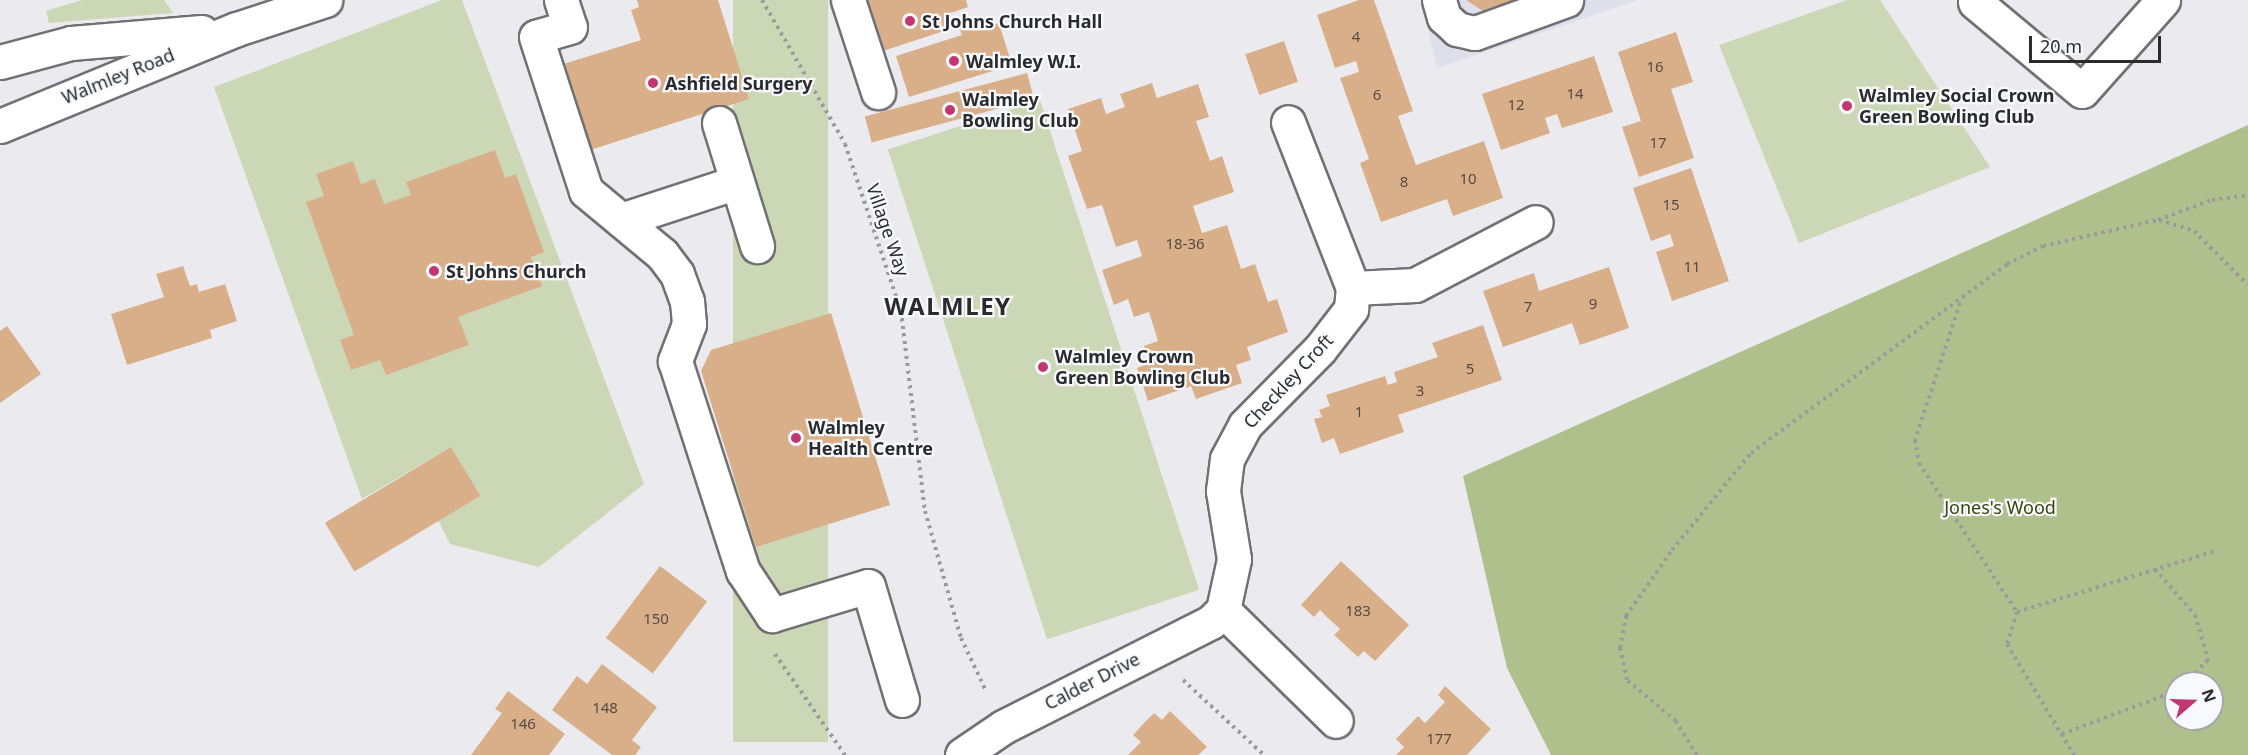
<!DOCTYPE html>
<html>
<head>
<meta charset="utf-8">
<style>
  body { margin:0 }
  #map { position:relative; width:2248px; height:755px; overflow:hidden; background:#ebebef; font-family:"Noto Sans",sans-serif }
  div>[style] { position:absolute }
  [style*='--x'] { left:calc(var(--x)*1px); top:calc(var(--y)*1px); width:calc(var(--w)*1px); rotate:calc(var(--a)*1deg) }
  .built>* { inset:0; background:#dedfea }
  .green>* { inset:0; background:#ccd8b5; transform-origin:0 0 }
  .forest>* { inset:0; background:#afc08d }
  .building>* { inset:0; background:#d9af89; transform-origin:0 0 }
  .path>* { height:4px; margin-top:-2px; transform-origin:0; background:repeating-linear-gradient(90deg,#9a9a9d 0 3px,transparent 0 7.5px) }
  .roads { filter:drop-shadow(2px 0 #717175) drop-shadow(-2px 0 #717175) drop-shadow(0 2px #717175) drop-shadow(0 -2px #717175) }
  .minor>* { height:33px; margin:-16.5px; padding:0 16.5px; transform-origin:16.5px; border-radius:16.5px; background:#fff }
  .major>* { height:33px; margin:-16.5px; padding:0 16.5px; transform-origin:16.5px; border-radius:16.5px; background:#fff }
  .dots>* { width:16px; height:16px; translate:-50% -50%; box-sizing:border-box; border:3px solid #f8f9fd; border-radius:50% }
  span { translate:-50% -50%; white-space:nowrap; text-align:center; line-height:1.15; -webkit-text-stroke:4.5px #f8f9fd; paint-order:stroke }
  .number-label { font-size:15px; color:#564c44 }
  .number-label span { -webkit-text-stroke-width:0 }
  .poi-label { font-size:18px; color:#2b2b2d; font-weight:700 }
  .left { translate:0 -50%; text-align:left }
  .street-label { font-size:18px; color:#2b2b2d }
  .park-label { font-size:18px; color:#37450c }
  .district-label { font-size:24px; color:#2b2b2d; font-weight:700; letter-spacing:1.5px }
  .north { position:absolute; left:2164px; top:671px; width:60px; height:60px; box-sizing:border-box; background:#f8f9fd; border:2px solid #a6a7aa; border-radius:50%; rotate:70deg; font-size:16px; font-weight:700; line-height:24px; text-align:center; color:#2b2b2d }
  .north::after { content:''; display:block; margin:auto; width:21px; height:27px; background:#c2376e; clip-path:polygon(50% 0,100% 100%,50% 72%,0 100%) }
  .scale { position:absolute; left:2029px; top:36px; width:132px; height:27px; box-sizing:border-box; border:3px solid #2b2b2d; border-top:0; padding-left:8px; font-size:18px; line-height:21px; white-space:nowrap; color:#2b2b2d; -webkit-text-stroke:4px #f8f9fd; paint-order:stroke }
</style>
</head>
<body>
<div id="map">
  <div class="built">
    <i style="clip-path:polygon(1421px 0,1638px 0,1437px 68px)"></i>
  </div>
  <div class="green">
    <i style="clip-path:polygon(82px 0,164px 0,173px 13px,49px 23px,46px 11px)"></i>
    <i style="clip-path:polygon(442px 0,462px 0,644px 484px,539px 567px,450px 544px,438px 520px,479px 496px,451px 447px,362px 499px,214px 87px)"></i>
    <i style="left:733px;top:0;width:95px;height:742px"></i>
    <i style="clip-path:polygon(1847px 0,1880px 0,1990px 167px,1799px 243px,1719px 45px)"></i>
    <i style="left:1040px;top:100px;width:515px;height:160px;rotate:72deg"></i>
  </div>
  <div class="forest">
    <i style="clip-path:polygon(evenodd,2248px 125px,2248px 755px,1551px 755px,1507px 668px,1463px 476px,2248px 125px,2176px 683px,2212px 683px,2212px 719px,2176px 719px,2176px 683px)"></i>
  </div>
  <div class="building">
    <i style="clip-path:polygon(637px 0,718px 0,749px 99px,584px 152px,557px 66px,641px 40px,631px 10px,639px 7px)"></i>
    <i style="clip-path:polygon(863px 0,966px 0,968px 7px,948px 14px,953px 28px,880px 52px)"></i>
    <i style="clip-path:polygon(1359px 0,1374px 0,1413px 111px,1398px 116px,1416px 165px,1484px 141px,1503px 198px,1453px 216px,1447px 199px,1381px 222px,1360px 163px,1369px 159px,1340px 78px,1359px 72px,1356px 61px,1335px 68px,1317px 15px)"></i>
    <i style="clip-path:polygon(1466px 0,1514px 0,1483px 11px)"></i>
    <i style="clip-path:polygon(989px 17px,992px 25px,999px 23px,1012px 65px,909px 97px,896px 56px,962px 35px,958px 26px)"></i>
    <i style="clip-path:polygon(1676px 32px,1693px 82px,1671px 89px,1694px 158px,1639px 177px,1622px 127px,1641px 121px,1618px 52px)"></i>
    <i style="left:1284px;top:41px;width:43px;height:41px;rotate:71deg"></i>
    <i style="clip-path:polygon(1594px 56px,1613px 112px,1562px 128px,1557px 114px,1545px 118px,1550px 133px,1501px 150px,1482px 94px)"></i>
    <i style="left:1027px;top:73px;width:27px;height:168px;rotate:75deg"></i>
    <i style="clip-path:polygon(1152px 83px,1157px 98px,1198px 84px,1209px 117px,1196px 121px,1210px 161px,1222px 156px,1234px 192px,1193px 206px,1202px 233px,1227px 225px,1241px 269px,1255px 264px,1268px 302px,1277px 299px,1288px 332px,1247px 347px,1251px 360px,1236px 365px,1242px 383px,1196px 399px,1191px 386px,1148px 401px,1137px 368px,1150px 363px,1144px 346px,1158px 341px,1149px 312px,1134px 317px,1128px 299px,1114px 305px,1102px 270px,1142px 256px,1137px 240px,1116px 247px,1102px 205px,1087px 209px,1068px 156px,1082px 151px,1068px 109px,1101px 98px,1106px 114px,1125px 107px,1120px 94px)"></i>
    <i style="clip-path:polygon(495px 150px,505px 178px,516px 174px,544px 252px,531px 257px,542px 286px,458px 317px,469px 345px,386px 375px,380px 360px,351px 370px,340px 340px,354px 335px,306px 202px,324px 196px,316px 174px,353px 161px,361px 184px,375px 179px,384px 204px,411px 195px,406px 182px)"></i>
    <i style="clip-path:polygon(1691px 168px,1729px 281px,1672px 301px,1656px 252px,1674px 246px,1670px 234px,1651px 241px,1633px 188px)"></i>
    <i style="clip-path:polygon(183px 266px,190px 286px,197px 284px,199px 292px,225px 284px,237px 321px,210px 330px,212px 338px,127px 365px,111px 314px,164px 297px,156px 274px)"></i>
    <i style="clip-path:polygon(1609px 267px,1629px 328px,1580px 345px,1572px 323px,1503px 347px,1483px 291px,1534px 273px,1539px 291px)"></i>
    <i style="clip-path:polygon(831px 313px,890px 505px,756px 547px,701px 371px,711px 350px)"></i>
    <i style="clip-path:polygon(1483px 325px,1502px 380px,1398px 415px,1404px 432px,1340px 454px,1334px 438px,1322px 443px,1314px 419px,1322px 417px,1319px 410px,1330px 406px,1326px 395px,1385px 376px,1388px 385px,1397px 382px,1394px 372px,1438px 357px,1432px 343px)"></i>
    <i style="clip-path:polygon(7px 326px,41px 374px,0 403px,0 331px)"></i>
    <i style="left:451px;top:447px;width:57px;height:147px;rotate:59deg"></i>
    <i style="clip-path:polygon(1341px 561px,1409px 625px,1375px 661px,1364px 651px,1358px 657px,1334px 635px,1340px 629px,1329px 619px,1320px 610px,1314px 617px,1301px 605px)"></i>
    <i style="left:660px;top:566px;width:59px;height:90px;rotate:37deg"></i>
    <i style="clip-path:polygon(602px 664px,657px 707px,632px 740px,641px 747px,635px 755px,612px 755px,552px 710px,577px 676px,587px 684px)"></i>
    <i style="clip-path:polygon(1445px 686px,1491px 729px,1467px 755px,1396px 755px,1404px 747px,1396px 739px,1418px 716px,1425px 723px,1445px 702px,1438px 695px)"></i>
    <i style="clip-path:polygon(508px 691px,565px 734px,549px 755px,471px 755px,502px 713px,495px 709px)"></i>
    <i style="clip-path:polygon(1170px 711px,1207px 747px,1198px 755px,1128px 755px,1141px 742px,1133px 735px,1143px 724px,1154px 713px,1162px 720px)"></i>
  </div>
  <div class="path">
    <i style="--x:762;--y:0;--w:166;--a:60"></i>
    <i style="--x:845;--y:144;--w:176;--a:71.5"></i>
    <i style="--x:901;--y:311;--w:201;--a:83.2"></i>
    <i style="--x:925;--y:511;--w:132;--a:74.2"></i>
    <i style="--x:961;--y:638;--w:59;--a:64.7"></i>
    <i style="--x:2159;--y:220;--w:37;--a:17"></i>
    <i style="--x:2194;--y:231;--w:76;--a:45"></i>
    <i style="--x:1960;--y:303;--w:144;--a:108.2"></i>
    <i style="--x:1915;--y:440;--w:23;--a:80"></i>
    <i style="--x:1919;--y:463;--w:178;--a:56.7"></i>
    <i style="--x:2017;--y:612;--w:34;--a:107"></i>
    <i style="--x:2007;--y:644;--w:130;--a:58.9"></i>
    <i style="--x:2155;--y:569;--w:61;--a:49"></i>
    <i style="--x:2195;--y:615;--w:47;--a:73.9"></i>
    <i style="--x:2208;--y:660;--w:33;--a:135"></i>
    <i style="--x:2017;--y:612;--w:210;--a:-17.1"></i>
    <i style="--x:775;--y:654;--w:123;--a:55.3"></i>
    <i style="--x:1183;--y:680;--w:110;--a:42.8"></i>
    <i style="--x:2062;--y:734;--w:122;--a:-20.7"></i>
    <i style="--x:1697;--y:755;--w:40;--a:-122"></i>
    <i style="--x:1676;--y:721;--w:64;--a:-140.1"></i>
    <i style="--x:1627;--y:680;--w:33;--a:-102"></i>
    <i style="--x:1620;--y:648;--w:33;--a:-79"></i>
    <i style="--x:1626;--y:616;--w:80;--a:-55.1"></i>
    <i style="--x:1672;--y:550;--w:125;--a:-50.8"></i>
    <i style="--x:1751;--y:453;--w:318;--a:-36.4"></i>
    <i style="--x:2007;--y:264;--w:40;--a:-26.6"></i>
    <i style="--x:2043;--y:246;--w:118;--a:-12.7"></i>
    <i style="--x:2158;--y:220;--w:58;--a:-20.3"></i>
    <i style="--x:2212;--y:200;--w:36;--a:-8"></i>
  </div>
  <div class="roads">
    <div class="minor">
      <i style="--x:561;--y:0;--w:28;--a:72"></i>
      <i style="--x:570;--y:27;--w:35;--a:164"></i>
      <i style="--x:536;--y:37;--w:162;--a:72"></i>
      <i style="--x:586;--y:191;--w:99;--a:39.7"></i>
      <i style="--x:662;--y:254;--w:25;--a:53"></i>
      <i style="--x:677;--y:274;--w:29;--a:70"></i>
      <i style="--x:687;--y:301;--w:23;--a:85"></i>
      <i style="--x:689;--y:324;--w:40;--a:111"></i>
      <i style="--x:675;--y:361;--w:221;--a:72.1"></i>
      <i style="--x:743;--y:571;--w:53;--a:56.6"></i>
      <i style="--x:772;--y:615;--w:100;--a:-16.8"></i>
      <i style="--x:868;--y:586;--w:119;--a:73.4"></i>
      <i style="--x:848;--y:0;--w:97;--a:71.9"></i>
      <i style="--x:1439;--y:0;--w:18;--a:74"></i>
      <i style="--x:1444;--y:17;--w:18;--a:43"></i>
      <i style="--x:1457;--y:29;--w:18;--a:13"></i>
      <i style="--x:1475;--y:33;--w:97;--a:-19.9"></i>
      <i style="--x:1975;--y:2;--w:139;--a:39.8"></i>
      <i style="--x:2082;--y:91;--w:122;--a:-48.3"></i>
      <i style="--x:719;--y:123;--w:129;--a:72.8"></i>
      <i style="--x:621;--y:220;--w:122;--a:-18.1"></i>
      <i style="--x:1353;--y:288;--w:62;--a:-2.8"></i>
      <i style="--x:1415;--y:285;--w:136;--a:-27.5"></i>
      <i style="--x:1223;--y:610;--w:158;--a:44.5"></i>
      <i style="--x:962;--y:755;--w:50;--a:-34.3"></i>
      <i style="--x:1003;--y:727;--w:233;--a:-26.8"></i>
      <i style="--x:1211;--y:622;--w:17;--a:-45"></i>
      <i style="--x:1223;--y:610;--w:52;--a:-77.8"></i>
      <i style="--x:1234;--y:559;--w:69;--a:-99.2"></i>
      <i style="--x:1223;--y:491;--w:32;--a:-83"></i>
      <i style="--x:1227;--y:459;--w:38;--a:-62"></i>
      <i style="--x:1245;--y:425;--w:107;--a:-45.4"></i>
      <i style="--x:1320;--y:349;--w:51;--a:-52.2"></i>
      <i style="--x:1351;--y:309;--w:21;--a:-85"></i>
      <i style="--x:1353;--y:288;--w:178;--a:-111.4"></i>
    </div>
    <div class="major">
      <i style="--x:0;--y:62;--w:73;--a:-15"></i>
      <i style="--x:71;--y:43;--w:131;--a:-4.8"></i>
      <i style="--x:0;--y:126;--w:256;--a:-22.3"></i>
      <i style="--x:237;--y:29;--w:93;--a:-18.2"></i>
    </div>
  </div>
  <div class="dots">
    <i style="left:910px;top:21px;background:#c2376e"></i>
    <i style="left:954px;top:61px;background:#c2376e"></i>
    <i style="left:653px;top:83px;background:#c2376e"></i>
    <i style="left:1847px;top:106px;background:#c2376e"></i>
    <i style="left:950px;top:110px;background:#c2376e"></i>
    <i style="left:434px;top:271px;background:#c2376e"></i>
    <i style="left:1043px;top:367px;background:#c2376e"></i>
    <i style="left:796px;top:438px;background:#c2376e"></i>
  </div>
  <div class="number-label">
    <span style="left:1356px;top:37px">4</span>
    <span style="left:1655px;top:67px">16</span>
    <span style="left:1575px;top:94px">14</span>
    <span style="left:1377px;top:95px">6</span>
    <span style="left:1516px;top:105px">12</span>
    <span style="left:1658px;top:143px">17</span>
    <span style="left:1468px;top:179px">10</span>
    <span style="left:1404px;top:182px">8</span>
    <span style="left:1671px;top:205px">15</span>
    <span style="left:1185px;top:244px">18-36</span>
    <span style="left:1692px;top:267px">11</span>
    <span style="left:1593px;top:304px">9</span>
    <span style="left:1528px;top:307px">7</span>
    <span style="left:1470px;top:369px">5</span>
    <span style="left:1420px;top:391px">3</span>
    <span style="left:1359px;top:412px">1</span>
    <span style="left:1358px;top:611px">183</span>
    <span style="left:656px;top:619px">150</span>
    <span style="left:605px;top:708px">148</span>
    <span style="left:523px;top:724px">146</span>
    <span style="left:1439px;top:739px">177</span>
  </div>
  <div class="poi-label">
    <span class="left" style="left:922px;top:21px">St Johns Church Hall</span>
    <span class="left" style="left:966px;top:61px">Walmley W.I.</span>
    <span class="left" style="left:665px;top:83px">Ashfield Surgery</span>
    <span class="left" style="left:1859px;top:106px">Walmley Social Crown<br>Green Bowling Club</span>
    <span class="left" style="left:962px;top:110px">Walmley<br>Bowling Club</span>
    <span class="left" style="left:446px;top:271px">St Johns Church</span>
    <span class="left" style="left:1055px;top:367px">Walmley Crown<br>Green Bowling Club</span>
    <span class="left" style="left:808px;top:438px">Walmley<br>Health Centre</span>
  </div>
  <div class="street-label">
    <span style="left:118px;top:76px;rotate:-22deg">Walmley Road</span>
    <span style="left:888px;top:230px;rotate:71deg">Village Way</span>
    <span style="left:1288px;top:381px;rotate:-47deg">Checkley Croft</span>
    <span style="left:1092px;top:681px;rotate:-27deg">Calder Drive</span>
  </div>
  <div class="park-label">
    <span style="left:2000px;top:507px">Jones's Wood</span>
  </div>
  <div class="district-label">
    <span style="left:948px;top:306px">WALMLEY</span>
  </div>
  <div class="north">N</div>
  <div class="scale">20 m</div>
</div>
</body>
</html>
